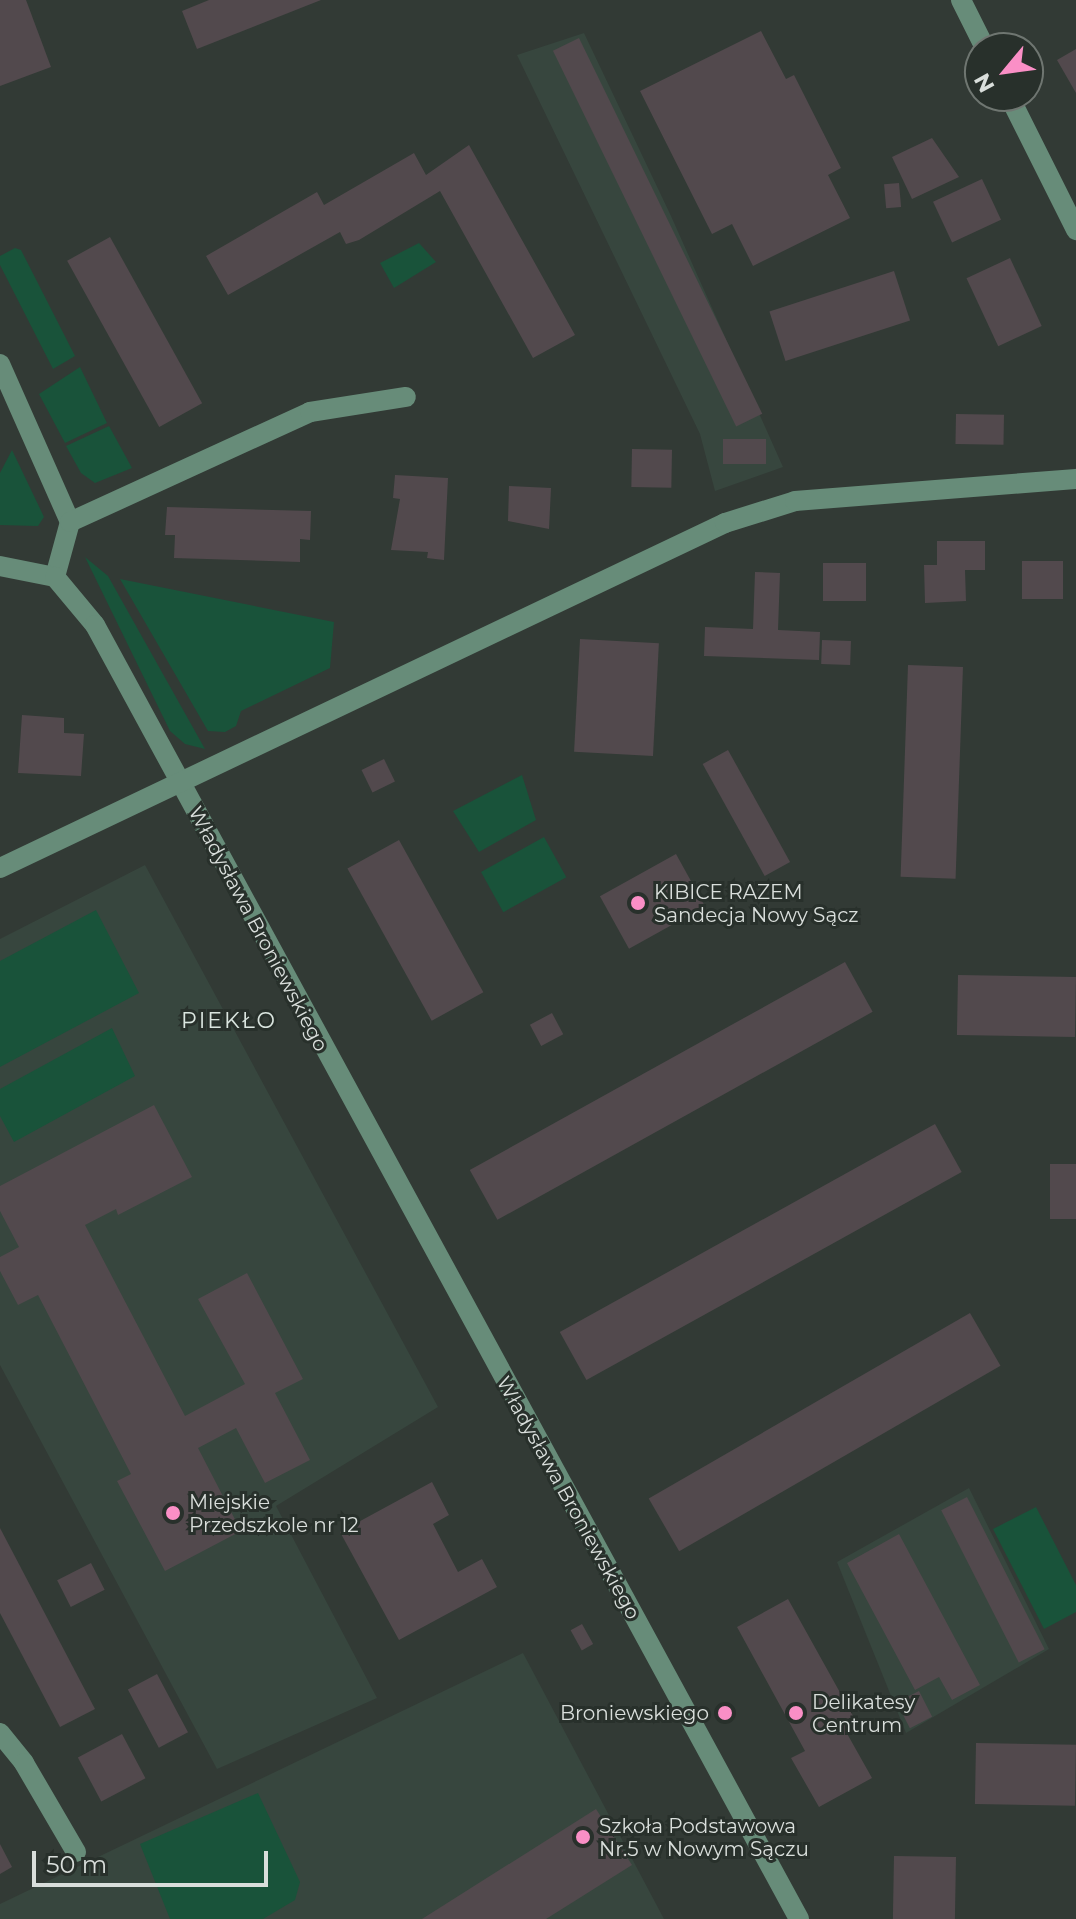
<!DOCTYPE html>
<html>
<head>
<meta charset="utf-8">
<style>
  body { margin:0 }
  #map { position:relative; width:1076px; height:1919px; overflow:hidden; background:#323a35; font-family:Montserrat,sans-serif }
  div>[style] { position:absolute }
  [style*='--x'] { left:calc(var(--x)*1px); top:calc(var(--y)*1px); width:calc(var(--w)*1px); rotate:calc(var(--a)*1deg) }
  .built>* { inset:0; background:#37463e }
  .green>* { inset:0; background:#19533a; transform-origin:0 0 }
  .building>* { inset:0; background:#52494d; transform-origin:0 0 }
  .minor>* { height:20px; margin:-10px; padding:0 10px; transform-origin:10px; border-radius:10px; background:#678c79 }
  .dots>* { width:22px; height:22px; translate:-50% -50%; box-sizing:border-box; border:4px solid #28302b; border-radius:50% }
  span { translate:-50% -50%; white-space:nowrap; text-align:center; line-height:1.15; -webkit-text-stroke:6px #28302b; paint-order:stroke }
  .poi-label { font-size:20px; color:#d9dedb }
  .left { translate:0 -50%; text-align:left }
  .right { translate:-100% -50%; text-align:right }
  .street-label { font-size:20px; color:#d9dedb }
  .neighbourhood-label { font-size:22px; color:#dae5df; letter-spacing:2px }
  .north { position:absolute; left:964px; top:32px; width:80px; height:80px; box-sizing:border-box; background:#28302b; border:2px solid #6f7671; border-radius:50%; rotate:241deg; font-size:22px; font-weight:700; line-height:32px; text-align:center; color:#d9dedb }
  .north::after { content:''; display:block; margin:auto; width:28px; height:36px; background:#fa8fc6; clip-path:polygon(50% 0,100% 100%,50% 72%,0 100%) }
  .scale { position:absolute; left:32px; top:1851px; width:236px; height:36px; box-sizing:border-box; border:4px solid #d9dedb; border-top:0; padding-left:10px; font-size:24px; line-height:28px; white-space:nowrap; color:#d9dedb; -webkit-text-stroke:6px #28302b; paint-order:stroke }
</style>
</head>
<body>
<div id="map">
  <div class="built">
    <i style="clip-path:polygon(584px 33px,671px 216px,783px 467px,715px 491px,700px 434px,517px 55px)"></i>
    <i style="clip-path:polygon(145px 865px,438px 1407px,276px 1506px,377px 1698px,217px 1769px,0 1365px,0 939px)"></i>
    <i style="clip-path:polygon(969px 1488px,1049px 1649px,906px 1733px,837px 1562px)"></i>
    <i style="clip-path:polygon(523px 1653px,664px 1919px,0 1919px,0 1904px)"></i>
  </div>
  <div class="green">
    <i style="clip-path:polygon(419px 243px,436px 262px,394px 288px,380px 263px)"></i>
    <i style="clip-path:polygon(15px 248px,21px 250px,75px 356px,53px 369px,0 265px,0 256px)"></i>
    <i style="clip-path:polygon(80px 367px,107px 423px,65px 443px,39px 394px)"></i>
    <i style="clip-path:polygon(109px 426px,132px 468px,95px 483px,81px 473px,66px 446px)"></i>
    <i style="clip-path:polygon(12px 450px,44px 517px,38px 526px,0 525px,0 473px)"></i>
    <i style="clip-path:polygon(85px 557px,108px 576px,205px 749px,185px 744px,170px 731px)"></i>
    <i style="clip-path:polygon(120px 579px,334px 622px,330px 668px,241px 711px,236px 726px,225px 732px,208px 731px)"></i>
    <i style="clip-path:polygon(522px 775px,536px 820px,479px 852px,453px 811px)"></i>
    <i style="left:544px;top:837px;width:46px;height:72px;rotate:61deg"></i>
    <i style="clip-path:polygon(96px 910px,139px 993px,0 1067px,0 961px)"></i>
    <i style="clip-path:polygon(112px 1028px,135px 1076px,14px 1142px,0 1116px,0 1089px)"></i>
    <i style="clip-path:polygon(1036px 1507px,1076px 1585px,1076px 1612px,1044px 1629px,993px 1529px)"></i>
    <i style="clip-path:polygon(258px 1793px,300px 1882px,295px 1900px,263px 1919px,170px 1919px,140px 1844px)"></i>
  </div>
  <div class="building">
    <i style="clip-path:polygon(0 0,26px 0,51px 67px,0 86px)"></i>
    <i style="clip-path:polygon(209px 0,321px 0,197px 49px,182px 11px)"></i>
    <i style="clip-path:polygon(761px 31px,786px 79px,794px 75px,841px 168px,828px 175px,850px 218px,753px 266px,732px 224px,712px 234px,640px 91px)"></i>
    <i style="left:579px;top:38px;width:418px;height:29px;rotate:64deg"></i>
    <i style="clip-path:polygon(1076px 49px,1076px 93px,1057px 60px)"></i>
    <i style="clip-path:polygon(932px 138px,959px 177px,912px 199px,892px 157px)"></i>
    <i style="clip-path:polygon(469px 145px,575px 335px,533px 358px,440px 191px,359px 240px,346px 244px,340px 232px,228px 295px,206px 256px,317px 192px,324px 205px,414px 153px,426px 175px)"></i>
    <i style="left:982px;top:179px;width:45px;height:54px;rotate:65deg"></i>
    <i style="left:899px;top:183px;width:24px;height:15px;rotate:85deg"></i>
    <i style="left:110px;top:237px;width:190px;height:49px;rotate:61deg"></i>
    <i style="left:1010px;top:258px;width:75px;height:48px;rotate:65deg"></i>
    <i style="left:894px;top:271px;width:52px;height:131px;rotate:72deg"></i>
    <i style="left:956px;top:414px;width:48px;height:30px;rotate:1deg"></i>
    <i style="left:723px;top:439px;width:43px;height:25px"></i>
    <i style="left:632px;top:449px;width:40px;height:38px;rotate:1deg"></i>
    <i style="clip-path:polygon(395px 475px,448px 478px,444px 560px,427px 558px,428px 552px,391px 550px,400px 499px,393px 498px)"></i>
    <i style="clip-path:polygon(509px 486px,551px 488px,549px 529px,508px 521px)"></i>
    <i style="clip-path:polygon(167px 507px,311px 511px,310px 540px,300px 539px,300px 562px,174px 558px,175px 535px,165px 535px)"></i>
    <i style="clip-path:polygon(937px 541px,985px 541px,985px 570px,965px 570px,966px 601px,925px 603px,924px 565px,937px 565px)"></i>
    <i style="left:1022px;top:561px;width:41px;height:38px"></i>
    <i style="left:823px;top:563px;width:43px;height:38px"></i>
    <i style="clip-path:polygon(755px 572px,780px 573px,778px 630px,820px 632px,819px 660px,704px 656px,705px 627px,753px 629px)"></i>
    <i style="left:580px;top:639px;width:79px;height:113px;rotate:3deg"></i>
    <i style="left:822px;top:640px;width:29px;height:24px;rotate:2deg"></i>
    <i style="left:908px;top:665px;width:55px;height:212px;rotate:2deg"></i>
    <i style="clip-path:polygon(22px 715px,64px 718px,64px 733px,84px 734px,81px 776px,18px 773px)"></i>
    <i style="left:728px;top:750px;width:128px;height:29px;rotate:61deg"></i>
    <i style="left:384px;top:759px;width:25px;height:25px;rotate:64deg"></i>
    <i style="left:399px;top:840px;width:174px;height:59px;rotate:61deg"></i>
    <i style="left:676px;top:854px;width:60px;height:87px;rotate:61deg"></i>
    <i style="left:845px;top:962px;width:57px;height:429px;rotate:61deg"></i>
    <i style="left:958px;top:975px;width:118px;height:60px;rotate:1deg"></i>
    <i style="left:552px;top:1013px;width:24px;height:25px;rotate:62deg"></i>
    <i style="clip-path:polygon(154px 1105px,192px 1177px,118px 1215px,116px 1209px,85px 1225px,185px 1416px,245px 1384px,198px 1299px,247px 1273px,303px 1379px,275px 1393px,310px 1460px,265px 1483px,236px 1428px,198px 1448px,241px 1531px,165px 1571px,117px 1481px,131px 1474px,38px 1295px,18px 1305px,0 1271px,0 1257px,19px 1247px,0 1211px,0 1186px)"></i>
    <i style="left:935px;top:1124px;width:55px;height:429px;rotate:61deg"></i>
    <i style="left:1050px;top:1164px;width:26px;height:55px"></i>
    <i style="left:970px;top:1313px;width:61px;height:371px;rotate:60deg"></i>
    <i style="clip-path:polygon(432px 1482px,449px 1515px,433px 1524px,458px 1572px,482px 1559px,497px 1587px,399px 1640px,340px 1532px)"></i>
    <i style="left:967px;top:1497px;width:171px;height:29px;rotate:63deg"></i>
    <i style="clip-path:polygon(0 1528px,95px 1709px,60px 1727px,0 1613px)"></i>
    <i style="clip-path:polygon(899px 1534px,980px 1685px,952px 1700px,939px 1677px,915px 1690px,847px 1563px)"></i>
    <i style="left:91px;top:1563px;width:30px;height:38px;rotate:63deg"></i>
    <i style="clip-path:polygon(788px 1599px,857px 1723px,845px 1730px,872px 1778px,819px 1807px,791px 1758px,805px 1751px,737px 1627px)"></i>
    <i style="left:582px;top:1624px;width:23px;height:13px;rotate:61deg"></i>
    <i style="left:157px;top:1674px;width:66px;height:33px;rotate:62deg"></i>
    <i style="left:919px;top:1691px;width:29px;height:25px;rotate:63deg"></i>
    <i style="left:122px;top:1734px;width:50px;height:50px;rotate:62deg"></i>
    <i style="left:976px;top:1743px;width:100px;height:61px;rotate:1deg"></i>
    <i style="clip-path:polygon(596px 1809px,632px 1865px,546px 1919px,422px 1919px)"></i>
    <i style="clip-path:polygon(0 1844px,12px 1867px,0 1874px)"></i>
    <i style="left:894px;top:1856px;width:62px;height:63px;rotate:1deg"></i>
  </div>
  <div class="minor">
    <i style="--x:961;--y:0;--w:54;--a:63.4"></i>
    <i style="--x:1009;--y:96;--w:150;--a:63.4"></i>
    <i style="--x:0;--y:364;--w:173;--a:66.1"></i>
    <i style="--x:70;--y:522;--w:57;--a:105.3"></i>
    <i style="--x:70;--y:522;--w:264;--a:-24.6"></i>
    <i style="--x:310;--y:412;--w:97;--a:-8.9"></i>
    <i style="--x:0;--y:566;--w:56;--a:11.3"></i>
    <i style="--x:55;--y:577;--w:62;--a:50.2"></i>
    <i style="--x:95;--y:625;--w:1473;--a:61.45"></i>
    <i style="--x:0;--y:868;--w:803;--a:-25.45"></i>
    <i style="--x:725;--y:523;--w:73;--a:-17.4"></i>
    <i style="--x:795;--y:501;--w:282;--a:-4.5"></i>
    <i style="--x:0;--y:1733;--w:38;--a:51"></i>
    <i style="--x:24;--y:1763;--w:103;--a:59.7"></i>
  </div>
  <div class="dots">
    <i style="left:638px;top:903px;background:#fa8fc6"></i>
    <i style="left:173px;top:1513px;background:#fa8fc6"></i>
    <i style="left:725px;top:1713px;background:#fa8fc6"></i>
    <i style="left:796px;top:1713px;background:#fa8fc6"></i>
    <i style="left:583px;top:1837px;background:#fa8fc6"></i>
  </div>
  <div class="poi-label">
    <span class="left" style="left:654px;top:904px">KIBICE RAZEM<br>Sandecja Nowy Sącz</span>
    <span class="left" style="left:189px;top:1514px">Miejskie<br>Przedszkole nr 12</span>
    <span class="left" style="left:812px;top:1714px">Delikatesy<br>Centrum</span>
    <span class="right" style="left:709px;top:1713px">Broniewskiego</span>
    <span class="left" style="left:599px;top:1838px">Szkoła Podstawowa<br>Nr.5 w Nowym Sączu</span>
  </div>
  <div class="street-label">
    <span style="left:258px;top:929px;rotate:62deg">Władysława Broniewskiego</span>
    <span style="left:568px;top:1498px;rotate:61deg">Władysława Broniewskiego</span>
  </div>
  <div class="neighbourhood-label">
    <span style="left:229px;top:1021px">PIEKŁO</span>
  </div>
  <div class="north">N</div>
  <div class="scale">50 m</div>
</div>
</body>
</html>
